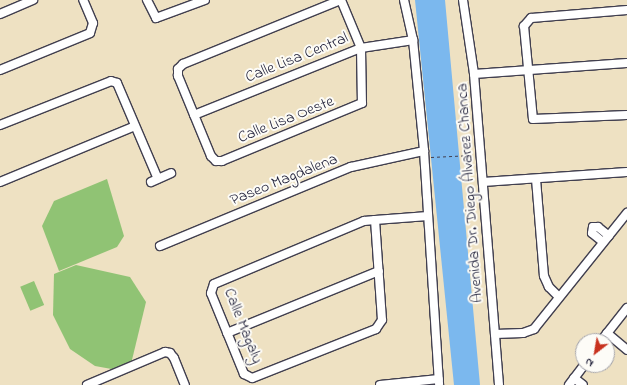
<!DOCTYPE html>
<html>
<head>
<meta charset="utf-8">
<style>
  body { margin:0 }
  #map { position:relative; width:627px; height:385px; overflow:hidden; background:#eee1c2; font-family:"Indie Flower",sans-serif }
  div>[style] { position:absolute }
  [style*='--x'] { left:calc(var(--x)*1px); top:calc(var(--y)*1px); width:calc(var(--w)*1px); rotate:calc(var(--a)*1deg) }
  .green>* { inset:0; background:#90c374; transform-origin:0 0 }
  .water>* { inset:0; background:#7bb8ee }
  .path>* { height:1px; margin-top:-0.5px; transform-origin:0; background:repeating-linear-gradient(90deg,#413f4f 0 3px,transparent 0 6px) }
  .roads { filter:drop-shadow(1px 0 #413f4f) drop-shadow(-1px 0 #413f4f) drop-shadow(0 1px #413f4f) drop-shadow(0 -1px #413f4f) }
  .minor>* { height:8px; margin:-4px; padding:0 4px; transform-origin:4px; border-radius:4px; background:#fff }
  span { translate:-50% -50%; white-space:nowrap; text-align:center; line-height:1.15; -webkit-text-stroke:4px #fdfcf7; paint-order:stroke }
  .street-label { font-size:16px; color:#22223b }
  .north { position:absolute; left:575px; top:333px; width:40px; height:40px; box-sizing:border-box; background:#fdfcf7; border:1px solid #a5a5ac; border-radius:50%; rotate:211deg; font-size:11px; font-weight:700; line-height:16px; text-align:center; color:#22223b }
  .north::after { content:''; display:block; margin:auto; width:14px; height:18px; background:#c8321e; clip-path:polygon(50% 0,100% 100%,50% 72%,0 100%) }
</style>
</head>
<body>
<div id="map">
  <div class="green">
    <i style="clip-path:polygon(107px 179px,124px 236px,117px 247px,59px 271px,42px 226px,54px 201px)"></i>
    <i style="clip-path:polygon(76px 265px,130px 277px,146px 302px,131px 364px,117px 370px,95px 366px,70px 349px,53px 315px,54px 274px)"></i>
    <i style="left:34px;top:281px;width:26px;height:15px;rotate:67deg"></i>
  </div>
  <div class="water">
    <i style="clip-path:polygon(415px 0,445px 0,480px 385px,454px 385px)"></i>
  </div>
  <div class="path">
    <i style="--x:431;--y:157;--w:42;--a:-2.7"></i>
  </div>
  <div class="roads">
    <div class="minor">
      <i style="--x:147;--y:0;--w:20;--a:63"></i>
      <i style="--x:156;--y:18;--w:52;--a:-20.2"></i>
      <i style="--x:341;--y:0;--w:52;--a:67.4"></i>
      <i style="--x:361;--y:48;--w:55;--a:89"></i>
      <i style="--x:362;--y:103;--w:152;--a:157.5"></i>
      <i style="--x:222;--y:161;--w:6;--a:180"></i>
      <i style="--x:216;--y:161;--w:7;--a:-135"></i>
      <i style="--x:211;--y:156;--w:87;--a:-112.4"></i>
      <i style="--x:178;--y:76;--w:7;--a:-90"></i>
      <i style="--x:178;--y:69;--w:7;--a:-45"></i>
      <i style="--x:183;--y:64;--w:170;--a:-22.1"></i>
      <i style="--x:404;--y:0;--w:41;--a:77.3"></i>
      <i style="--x:413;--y:40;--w:112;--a:84.3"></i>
      <i style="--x:424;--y:151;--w:234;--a:86.3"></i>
      <i style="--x:463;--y:0;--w:75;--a:81.5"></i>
      <i style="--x:474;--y:74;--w:312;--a:85.4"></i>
      <i style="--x:627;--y:10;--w:96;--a:175.2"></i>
      <i style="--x:531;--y:18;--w:11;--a:131"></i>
      <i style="--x:524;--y:26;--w:93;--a:84.5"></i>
      <i style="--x:533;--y:119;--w:94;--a:-2.4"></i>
      <i style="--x:0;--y:14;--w:36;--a:-23"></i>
      <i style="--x:0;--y:70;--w:97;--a:-22.3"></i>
      <i style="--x:90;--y:33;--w:10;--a:-73"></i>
      <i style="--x:93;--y:23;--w:25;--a:-113"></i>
      <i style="--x:474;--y:74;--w:153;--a:-4.1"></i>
      <i style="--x:194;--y:115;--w:180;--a:-21.9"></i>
      <i style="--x:361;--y:48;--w:53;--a:-8.7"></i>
      <i style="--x:0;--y:125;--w:119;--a:-21.6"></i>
      <i style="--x:111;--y:81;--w:6;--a:18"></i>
      <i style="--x:117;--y:83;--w:104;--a:66.9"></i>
      <i style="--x:536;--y:179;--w:97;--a:85.3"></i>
      <i style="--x:544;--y:276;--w:12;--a:66"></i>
      <i style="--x:549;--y:287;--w:14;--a:45"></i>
      <i style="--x:0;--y:182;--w:146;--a:-22.5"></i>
      <i style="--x:151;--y:182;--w:22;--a:-24"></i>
      <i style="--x:483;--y:182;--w:144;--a:-4"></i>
      <i style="--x:375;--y:220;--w:100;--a:86"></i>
      <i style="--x:382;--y:320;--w:11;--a:124"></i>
      <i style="--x:376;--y:329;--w:133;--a:158.4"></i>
      <i style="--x:252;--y:378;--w:9;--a:-153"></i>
      <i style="--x:244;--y:374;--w:87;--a:-112.2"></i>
      <i style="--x:211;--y:293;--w:9;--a:-72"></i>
      <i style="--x:214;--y:284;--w:163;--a:-22.8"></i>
      <i style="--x:364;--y:221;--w:11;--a:-5"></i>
      <i style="--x:375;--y:220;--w:53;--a:-4.3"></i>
      <i style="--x:603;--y:242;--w:14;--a:-141"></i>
      <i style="--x:592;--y:233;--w:6;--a:-81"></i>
      <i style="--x:593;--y:227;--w:5;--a:0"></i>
      <i style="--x:598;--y:227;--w:14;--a:39"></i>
      <i style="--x:160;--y:246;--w:207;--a:-22.5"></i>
      <i style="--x:351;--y:167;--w:75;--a:-12.4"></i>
      <i style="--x:227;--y:333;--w:164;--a:-22.2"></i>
      <i style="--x:607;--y:333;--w:26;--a:40"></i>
      <i style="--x:495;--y:334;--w:28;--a:-2"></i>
      <i style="--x:523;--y:333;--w:12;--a:-20"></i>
      <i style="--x:534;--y:329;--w:149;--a:-51.3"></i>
      <i style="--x:601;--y:341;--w:42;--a:-51.8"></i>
      <i style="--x:574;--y:378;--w:11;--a:38"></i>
      <i style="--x:87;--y:385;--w:85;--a:-22.9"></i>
      <i style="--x:165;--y:352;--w:5;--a:11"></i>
      <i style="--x:170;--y:353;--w:6;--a:51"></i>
      <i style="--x:174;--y:358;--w:29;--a:68"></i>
      <i style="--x:380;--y:385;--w:59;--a:-5.8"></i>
      <i style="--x:569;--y:385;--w:25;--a:-53"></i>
    </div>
  </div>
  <div class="street-label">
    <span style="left:297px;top:58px;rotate:-22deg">Calle Lisa Central</span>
    <span style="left:286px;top:120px;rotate:-22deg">Calle Lisa Oeste</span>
    <span style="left:284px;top:180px;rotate:-22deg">Paseo Magdalena</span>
    <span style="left:470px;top:193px;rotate:-94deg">Avenida Dr. Diego Álvarez Chanca</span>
    <span style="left:243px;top:326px;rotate:68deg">Calle Magaly</span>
  </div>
  <div class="north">N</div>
</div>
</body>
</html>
